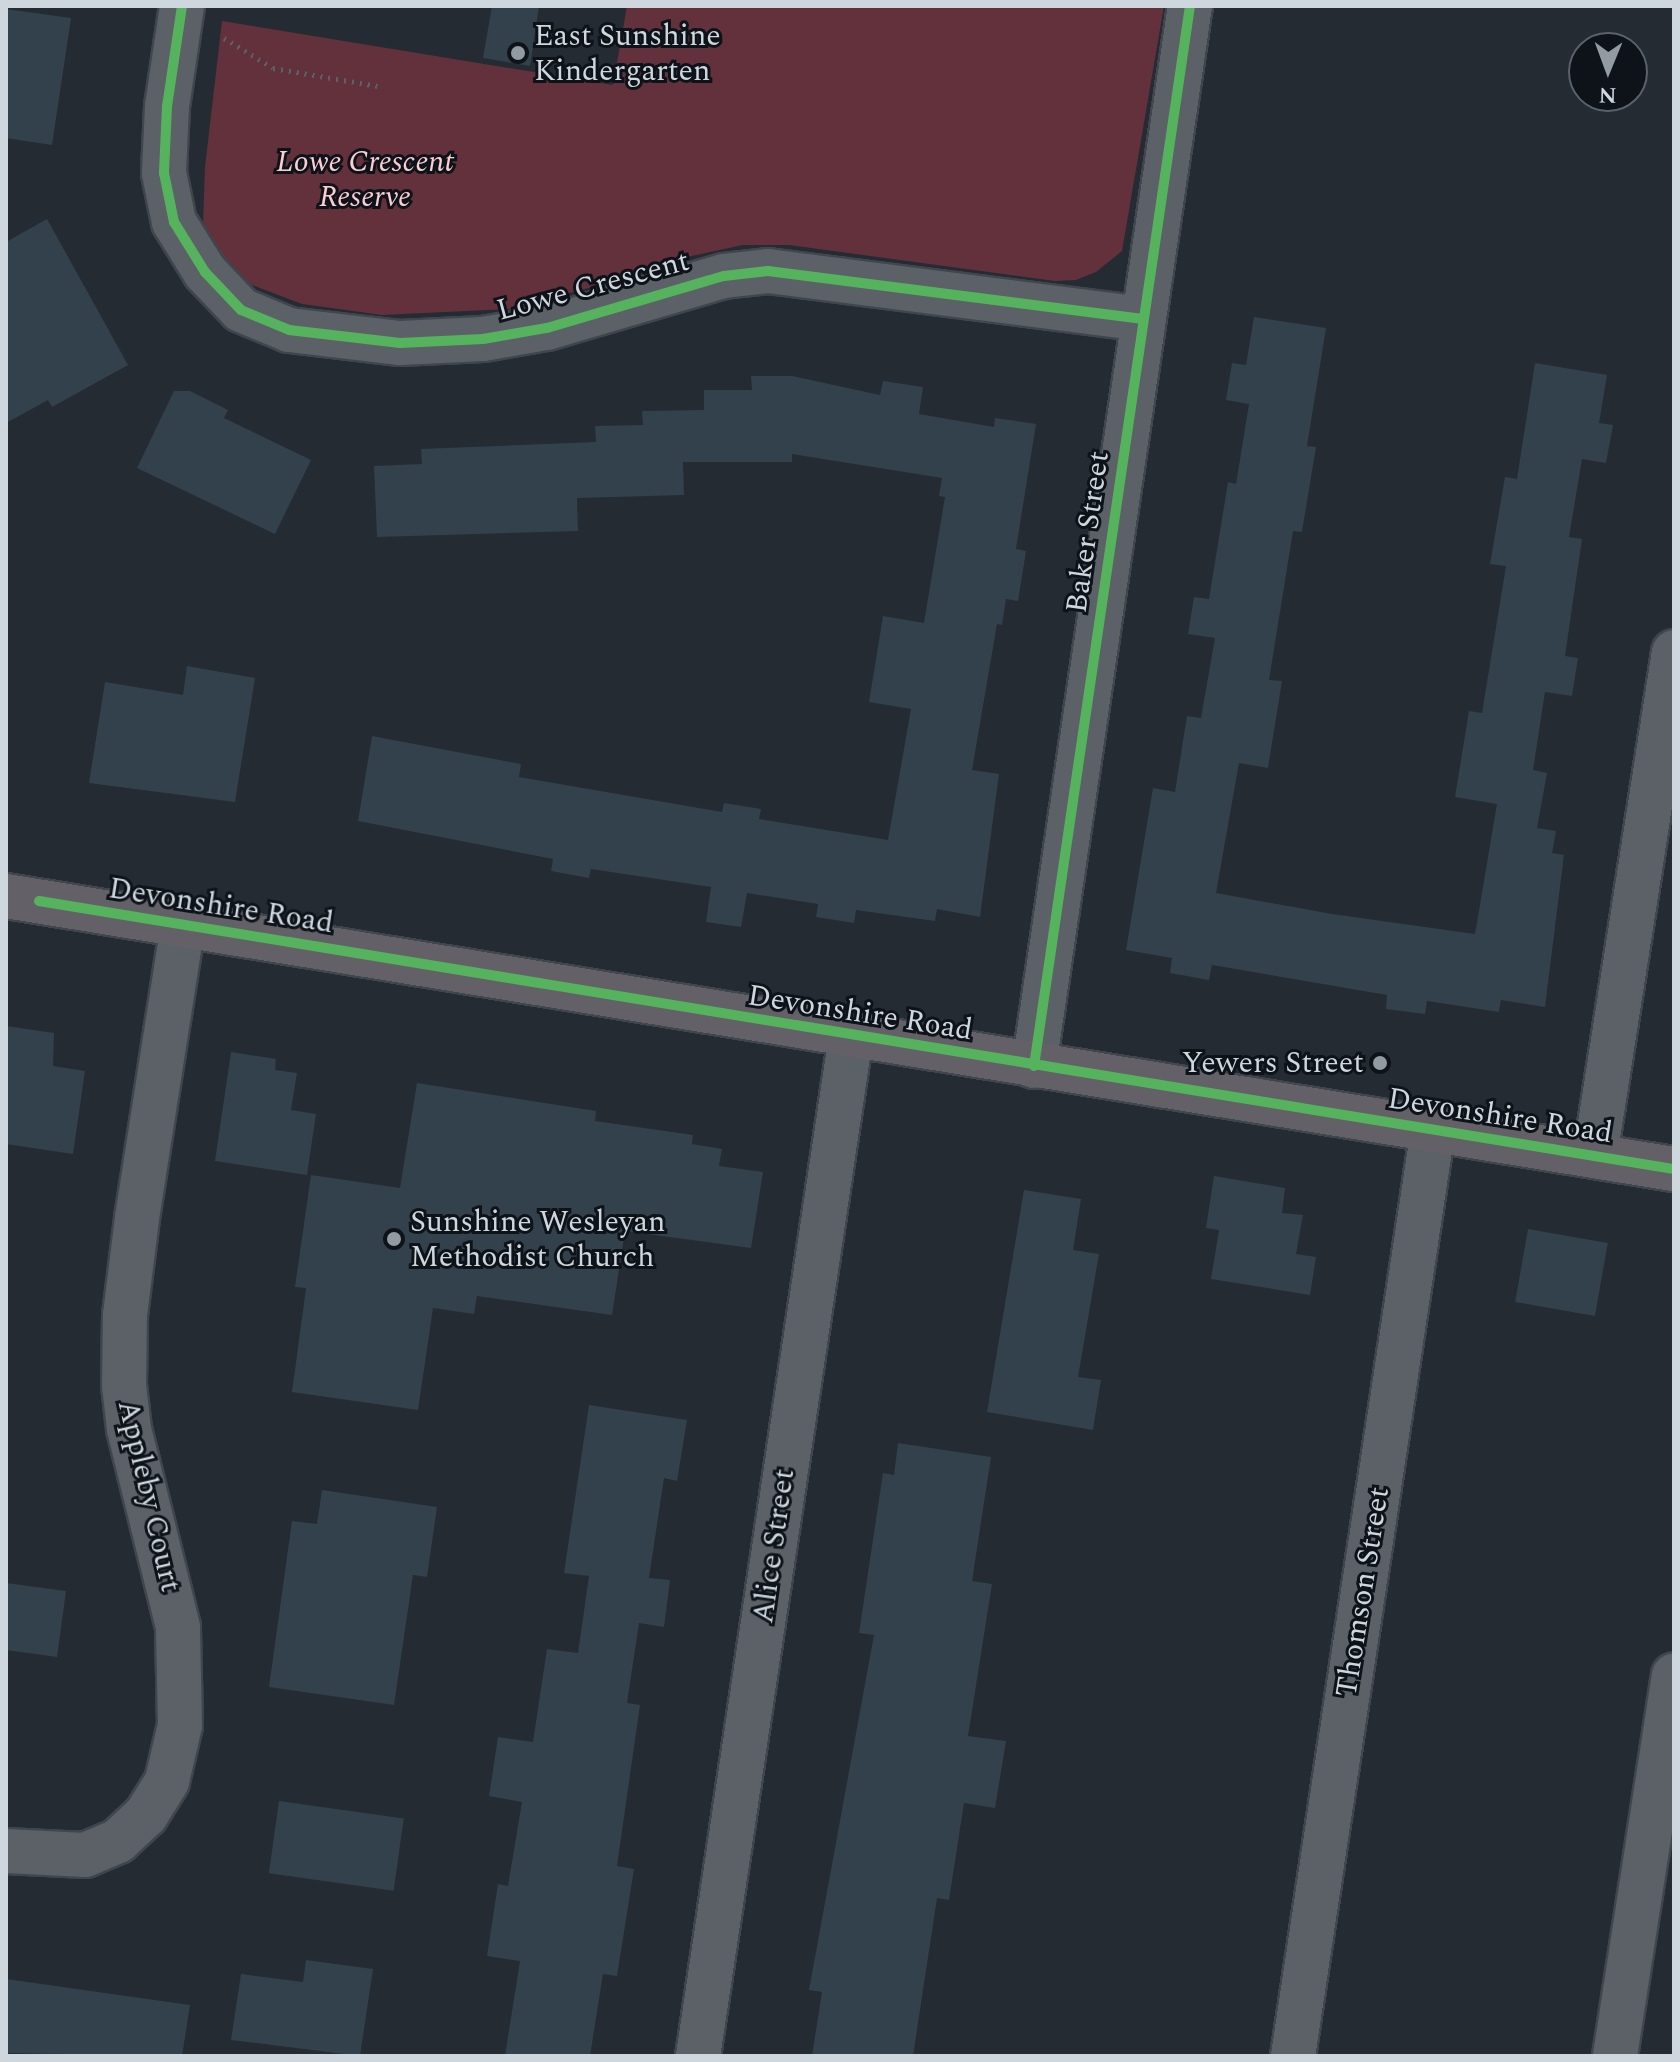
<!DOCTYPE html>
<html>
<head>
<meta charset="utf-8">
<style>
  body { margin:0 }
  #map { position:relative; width:1680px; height:2062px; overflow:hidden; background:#242b32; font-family:Spectral,serif }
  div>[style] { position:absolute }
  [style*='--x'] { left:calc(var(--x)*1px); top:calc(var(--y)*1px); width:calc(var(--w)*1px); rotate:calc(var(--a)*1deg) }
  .green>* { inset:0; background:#62313b }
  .building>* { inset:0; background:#33414d; transform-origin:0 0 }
  .path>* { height:5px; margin-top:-2.5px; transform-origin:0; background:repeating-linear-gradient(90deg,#5b6166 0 2px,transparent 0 8px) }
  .roads { filter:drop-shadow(2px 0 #40464d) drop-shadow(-2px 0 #40464d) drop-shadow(0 2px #40464d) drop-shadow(0 -2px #40464d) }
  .minor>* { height:44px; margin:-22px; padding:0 22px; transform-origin:22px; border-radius:22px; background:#5c6167 }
  .major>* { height:44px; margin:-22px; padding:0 22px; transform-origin:22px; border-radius:22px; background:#636167 }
  .cycleway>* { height:10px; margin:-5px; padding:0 5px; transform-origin:5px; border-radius:5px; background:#56b35d }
  .dots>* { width:22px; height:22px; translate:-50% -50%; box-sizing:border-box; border:4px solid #0e1319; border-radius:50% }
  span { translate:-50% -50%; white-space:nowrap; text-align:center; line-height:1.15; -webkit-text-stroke:6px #0e1319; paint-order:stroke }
  .poi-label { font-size:30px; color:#ced6de }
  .left { translate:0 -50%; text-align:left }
  .right { translate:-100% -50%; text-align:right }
  .park-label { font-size:30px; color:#faced3; font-style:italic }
  .street-label { font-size:30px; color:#ced6de }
  .frame { position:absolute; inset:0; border:8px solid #ced6de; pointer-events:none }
  .north { position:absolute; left:1568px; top:32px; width:80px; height:80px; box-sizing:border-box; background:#0e1319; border:2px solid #5b6168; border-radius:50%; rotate:181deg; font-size:22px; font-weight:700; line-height:32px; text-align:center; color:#ced6de }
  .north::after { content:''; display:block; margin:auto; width:28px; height:36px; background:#929aa2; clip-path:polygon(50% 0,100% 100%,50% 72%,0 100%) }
</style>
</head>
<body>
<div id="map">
  <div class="green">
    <i style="clip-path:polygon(627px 6px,1164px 6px,1122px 251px,1096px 272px,1076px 280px,1055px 281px,789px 245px,743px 245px,654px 264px,607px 283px,509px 309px,382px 315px,302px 304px,252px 285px,213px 253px,203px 222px,205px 167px,222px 21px,613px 85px)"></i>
  </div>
  <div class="building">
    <i style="clip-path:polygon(492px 6px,539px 6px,530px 66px,483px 58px)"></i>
    <i style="clip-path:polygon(6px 9px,71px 18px,52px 145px,6px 138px)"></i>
    <i style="clip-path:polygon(47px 219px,128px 365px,52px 407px,48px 400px,6px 423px,6px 242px)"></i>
    <i style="clip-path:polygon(1254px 317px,1326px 328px,1307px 446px,1316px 447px,1302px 532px,1293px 531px,1269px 680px,1282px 681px,1268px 768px,1239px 763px,1216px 893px,1332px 914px,1475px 934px,1497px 804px,1455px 797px,1469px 711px,1482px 713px,1506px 566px,1490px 564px,1505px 477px,1517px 479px,1535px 363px,1607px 375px,1599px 423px,1613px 425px,1606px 463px,1582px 459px,1569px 537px,1582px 539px,1565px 656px,1578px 658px,1572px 696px,1545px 692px,1533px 770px,1547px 773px,1537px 828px,1556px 831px,1552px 853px,1564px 855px,1545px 1007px,1501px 1000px,1499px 1012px,1427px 1001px,1425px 1014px,1386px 1009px,1387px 995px,1212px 965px,1209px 980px,1170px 973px,1172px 958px,1126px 950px,1153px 788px,1175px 792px,1187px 716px,1201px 718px,1215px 638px,1188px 634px,1194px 597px,1209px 599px,1228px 482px,1236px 484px,1249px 404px,1226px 400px,1232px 363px,1246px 365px)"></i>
    <i style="clip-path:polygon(751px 376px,792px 376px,880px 395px,883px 381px,923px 387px,919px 414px,994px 427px,995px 418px,1036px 424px,1016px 549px,1026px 551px,1018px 601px,1006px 599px,1002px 625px,997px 624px,972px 770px,999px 774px,980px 917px,937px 909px,935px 921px,856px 910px,854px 923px,816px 917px,818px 904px,747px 893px,741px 927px,706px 922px,711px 887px,591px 869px,589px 878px,551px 871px,553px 859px,358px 821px,372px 736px,521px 764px,519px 777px,722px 812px,724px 803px,761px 809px,759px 819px,888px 840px,911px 709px,869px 702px,883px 616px,924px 623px,945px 497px,939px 496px,942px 478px,792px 454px,792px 462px,683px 462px,684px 495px,577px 498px,578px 531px,377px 537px,374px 466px,422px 464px,421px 449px,596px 442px,595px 426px,643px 425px,642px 411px,704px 410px,704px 390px,752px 390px)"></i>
    <i style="clip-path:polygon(174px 391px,190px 391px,228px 410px,224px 418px,311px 460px,275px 534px,137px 468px)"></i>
    <i style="clip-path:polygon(187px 666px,255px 678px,235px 802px,89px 783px,105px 682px,183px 695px)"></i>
    <i style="clip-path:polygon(6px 1026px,54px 1033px,53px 1066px,85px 1071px,73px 1154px,6px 1144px)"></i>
    <i style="clip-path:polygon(231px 1052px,276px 1059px,275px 1070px,297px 1073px,291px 1110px,316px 1114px,307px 1175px,215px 1161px)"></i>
    <i style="clip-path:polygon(417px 1083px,596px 1111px,595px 1121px,693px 1135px,692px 1144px,722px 1149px,719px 1166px,763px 1172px,751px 1248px,625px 1231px,612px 1315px,477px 1296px,474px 1314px,433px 1308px,418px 1410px,292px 1392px,306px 1288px,295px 1287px,311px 1175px,400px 1188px)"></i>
    <i style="clip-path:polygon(1214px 1176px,1285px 1188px,1282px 1213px,1303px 1215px,1296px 1254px,1316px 1257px,1310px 1295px,1211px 1279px,1219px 1230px,1206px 1228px)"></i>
    <i style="clip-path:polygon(1024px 1190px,1081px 1199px,1073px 1250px,1099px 1254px,1078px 1377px,1101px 1380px,1093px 1430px,987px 1412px)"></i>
    <i style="left:1528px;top:1229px;width:81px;height:74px;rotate:10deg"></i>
    <i style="clip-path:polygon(589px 1405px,687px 1420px,677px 1481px,664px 1478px,649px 1578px,670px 1580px,664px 1627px,639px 1623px,627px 1703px,640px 1705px,617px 1866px,634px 1869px,617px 1976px,603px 1974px,590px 2056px,505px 2056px,520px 1961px,487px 1956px,498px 1884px,508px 1886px,522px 1802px,489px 1796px,498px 1737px,533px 1742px,547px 1649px,578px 1653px,589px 1576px,564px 1573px)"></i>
    <i style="clip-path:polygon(898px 1443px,991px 1457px,972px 1581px,992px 1584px,968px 1736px,1006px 1741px,995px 1808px,964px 1803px,949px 1900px,937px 1898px,913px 2056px,812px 2056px,822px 1992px,809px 1990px,874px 1635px,859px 1633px,883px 1473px,894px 1475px)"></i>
    <i style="clip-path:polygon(322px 1490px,437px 1507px,427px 1577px,413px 1575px,394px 1705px,269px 1687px,292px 1521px,317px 1524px)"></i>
    <i style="clip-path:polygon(6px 1583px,66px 1591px,57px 1657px,6px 1650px)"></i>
    <i style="left:279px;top:1801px;width:126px;height:73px;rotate:8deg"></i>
    <i style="clip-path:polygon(306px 1960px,373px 1969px,360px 2056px,231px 2040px,241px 1974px,303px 1982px)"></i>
    <i style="clip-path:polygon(6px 1979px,190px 2005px,182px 2056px,6px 2053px)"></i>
  </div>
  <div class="path">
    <i style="--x:224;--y:38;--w:57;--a:31.5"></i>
    <i style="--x:273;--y:68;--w:106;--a:9.8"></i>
  </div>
  <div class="roads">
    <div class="minor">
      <i style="--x:182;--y:6;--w:101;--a:98.5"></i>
      <i style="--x:167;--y:106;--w:67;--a:92.6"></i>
      <i style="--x:164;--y:173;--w:50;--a:78.5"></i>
      <i style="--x:174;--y:222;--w:59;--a:58.2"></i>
      <i style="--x:205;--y:272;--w:52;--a:46.5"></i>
      <i style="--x:241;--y:310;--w:52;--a:22.6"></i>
      <i style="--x:289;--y:330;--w:112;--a:6.7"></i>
      <i style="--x:400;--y:343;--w:83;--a:-2.8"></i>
      <i style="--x:483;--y:339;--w:65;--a:-9.8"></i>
      <i style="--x:547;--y:328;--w:184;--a:-16.4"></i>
      <i style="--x:724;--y:276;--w:44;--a:-6.5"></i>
      <i style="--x:768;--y:271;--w:378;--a:7.3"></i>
      <i style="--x:1034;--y:1066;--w:1071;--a:-81.63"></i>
      <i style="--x:1595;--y:1156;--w:510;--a:-81.09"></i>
      <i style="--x:6;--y:1851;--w:79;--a:2.9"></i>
      <i style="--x:85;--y:1855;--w:36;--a:-23"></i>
      <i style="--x:118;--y:1841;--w:38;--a:-43"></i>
      <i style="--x:146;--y:1815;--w:40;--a:-58"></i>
      <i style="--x:167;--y:1781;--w:57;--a:-76.9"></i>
      <i style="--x:180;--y:1725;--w:98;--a:-91.2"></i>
      <i style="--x:178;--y:1627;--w:204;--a:-103.9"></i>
      <i style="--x:129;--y:1429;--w:44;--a:-96.5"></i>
      <i style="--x:124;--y:1385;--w:70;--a:-89.2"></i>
      <i style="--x:125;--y:1315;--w:98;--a:-82.9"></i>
      <i style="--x:137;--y:1218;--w:297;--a:-81.1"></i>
      <i style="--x:698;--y:2056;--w:1031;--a:-81.47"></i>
      <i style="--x:1293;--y:2056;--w:938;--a:-81.41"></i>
      <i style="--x:1615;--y:2056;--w:385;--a:-81.2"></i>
    </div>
    <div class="major">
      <i style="--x:6;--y:896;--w:1690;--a:9.3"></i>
    </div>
  </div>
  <div class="cycleway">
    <i style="--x:182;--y:6;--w:101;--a:98.5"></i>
    <i style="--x:167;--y:106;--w:67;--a:92.6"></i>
    <i style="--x:164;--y:173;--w:50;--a:78.5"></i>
    <i style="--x:174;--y:222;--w:59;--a:58.2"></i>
    <i style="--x:205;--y:272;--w:52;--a:46.5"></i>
    <i style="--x:241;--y:310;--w:52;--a:22.6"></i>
    <i style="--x:289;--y:330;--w:112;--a:6.7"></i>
    <i style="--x:400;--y:343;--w:83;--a:-2.8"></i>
    <i style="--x:483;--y:339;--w:65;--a:-9.8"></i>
    <i style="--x:547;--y:328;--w:184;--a:-16.4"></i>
    <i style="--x:724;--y:276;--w:44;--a:-6.5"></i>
    <i style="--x:768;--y:271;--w:378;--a:7.3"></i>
    <i style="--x:39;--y:901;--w:1657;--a:9.31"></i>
    <i style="--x:1034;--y:1066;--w:1071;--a:-81.63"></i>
  </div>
  <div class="dots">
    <i style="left:518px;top:53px;background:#929aa2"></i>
    <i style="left:1380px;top:1063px;background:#929aa2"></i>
    <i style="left:394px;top:1239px;background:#929aa2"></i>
  </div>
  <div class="poi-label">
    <span class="left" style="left:534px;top:53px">East Sunshine<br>Kindergarten</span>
    <span class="right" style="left:1364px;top:1063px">Yewers Street</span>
    <span class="left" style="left:410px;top:1239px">Sunshine Wesleyan<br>Methodist Church</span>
  </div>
  <div class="park-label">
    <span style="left:365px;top:179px">Lowe Crescent<br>Reserve</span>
  </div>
  <div class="street-label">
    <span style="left:593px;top:286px;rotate:-15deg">Lowe Crescent</span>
    <span style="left:1088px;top:532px;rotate:-82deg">Baker Street</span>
    <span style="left:221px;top:906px;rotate:9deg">Devonshire Road</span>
    <span style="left:860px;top:1013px;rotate:9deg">Devonshire Road</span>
    <span style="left:1500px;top:1116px;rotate:9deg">Devonshire Road</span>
    <span style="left:149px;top:1496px;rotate:77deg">Appleby Court</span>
    <span style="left:774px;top:1546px;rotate:-82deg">Alice Street</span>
    <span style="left:1363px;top:1592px;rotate:-81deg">Thomson Street</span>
  </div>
  <div class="frame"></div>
  <div class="north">N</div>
</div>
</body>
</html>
